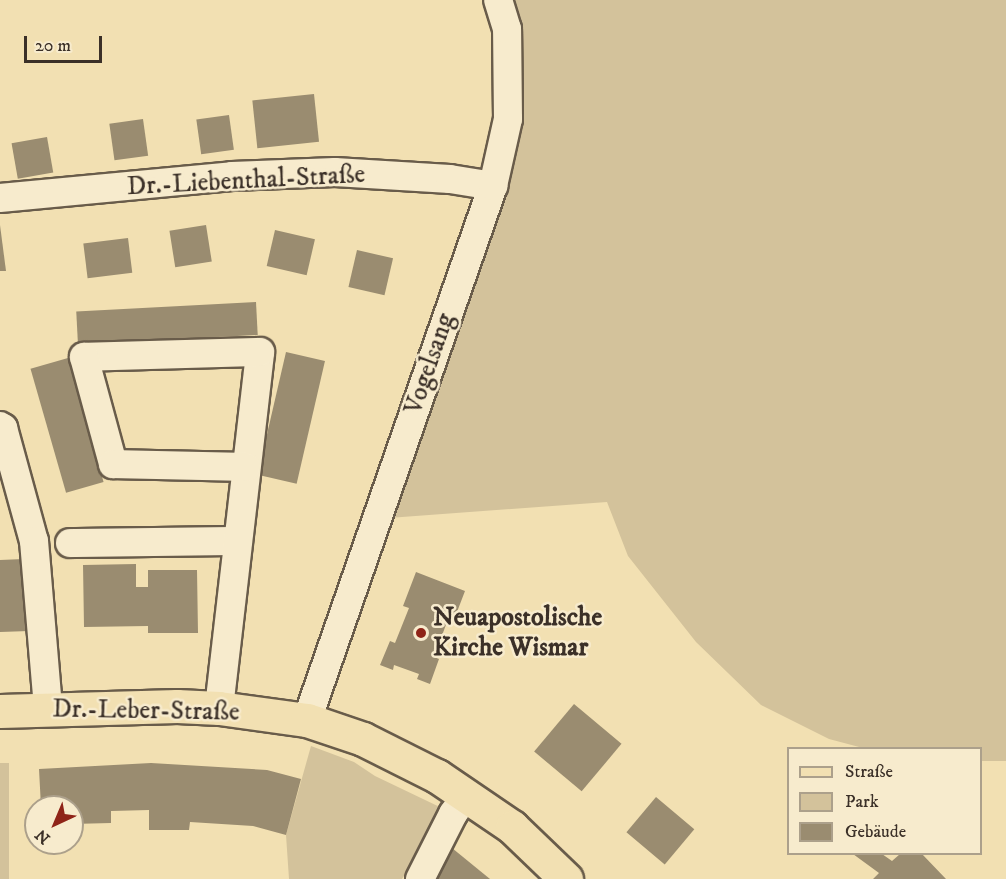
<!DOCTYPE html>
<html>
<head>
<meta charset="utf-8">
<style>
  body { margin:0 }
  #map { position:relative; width:1006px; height:879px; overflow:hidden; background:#f2e0b2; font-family:"IM FELL DW Pica",serif }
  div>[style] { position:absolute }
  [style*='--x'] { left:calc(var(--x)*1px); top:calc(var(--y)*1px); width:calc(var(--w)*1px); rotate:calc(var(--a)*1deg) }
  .green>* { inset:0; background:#d3c29b; transform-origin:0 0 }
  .building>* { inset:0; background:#9a8c70; transform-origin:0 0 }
  .roads { filter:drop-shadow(2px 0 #695c4a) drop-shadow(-2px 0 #695c4a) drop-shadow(0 2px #695c4a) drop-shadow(0 -2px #695c4a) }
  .minor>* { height:28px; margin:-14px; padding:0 14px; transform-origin:14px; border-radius:14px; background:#f7ebcd }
  .major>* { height:33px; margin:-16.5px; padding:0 16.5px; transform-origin:16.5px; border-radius:16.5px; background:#f2e0b2 }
  .dots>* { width:16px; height:16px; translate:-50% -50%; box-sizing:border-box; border:3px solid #f7ebcd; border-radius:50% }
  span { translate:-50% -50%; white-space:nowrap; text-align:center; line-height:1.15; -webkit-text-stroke:5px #f7ebcd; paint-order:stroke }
  .street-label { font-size:26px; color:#3b3028 }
  .poi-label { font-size:26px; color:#3b3028; font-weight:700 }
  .left { translate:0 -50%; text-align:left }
  .legend { position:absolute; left:787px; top:747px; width:195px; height:108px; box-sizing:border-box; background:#f7ebcd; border:2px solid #aca08b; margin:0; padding:8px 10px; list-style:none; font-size:18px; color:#3b3028 }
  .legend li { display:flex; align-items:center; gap:12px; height:30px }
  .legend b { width:30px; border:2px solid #aca08b }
  .north { position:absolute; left:24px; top:795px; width:60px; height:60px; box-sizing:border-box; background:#f7ebcd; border:2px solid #aca08b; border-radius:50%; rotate:224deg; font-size:16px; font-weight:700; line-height:24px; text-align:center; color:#3b3028 }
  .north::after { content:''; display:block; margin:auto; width:21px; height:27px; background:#8f2418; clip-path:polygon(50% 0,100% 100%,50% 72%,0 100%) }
  .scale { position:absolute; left:24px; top:36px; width:78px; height:27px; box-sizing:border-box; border:3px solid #3b3028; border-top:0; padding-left:8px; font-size:18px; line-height:21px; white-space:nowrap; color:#3b3028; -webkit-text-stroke:4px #f7ebcd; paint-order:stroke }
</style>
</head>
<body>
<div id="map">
  <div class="green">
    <i style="clip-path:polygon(498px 0,1006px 0,1006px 761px,981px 761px,980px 748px,863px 748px,829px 739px,761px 705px,696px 642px,628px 556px,607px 502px,375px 519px,493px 186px)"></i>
    <i style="clip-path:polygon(311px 746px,354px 762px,375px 776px,446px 810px,402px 879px,289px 879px,286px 835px)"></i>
    <i style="left:0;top:763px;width:9px;height:116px"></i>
  </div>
  <div class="building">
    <i style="left:314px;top:94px;width:48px;height:62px;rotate:84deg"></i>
    <i style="left:229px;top:115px;width:35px;height:33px;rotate:82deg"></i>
    <i style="left:143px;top:119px;width:37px;height:34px;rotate:82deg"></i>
    <i style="left:47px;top:137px;width:36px;height:36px;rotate:80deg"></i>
    <i style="clip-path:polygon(0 225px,6px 271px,0 271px)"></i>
    <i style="left:206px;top:225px;width:37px;height:37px;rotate:81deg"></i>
    <i style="left:275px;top:230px;width:41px;height:37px;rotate:13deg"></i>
    <i style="left:128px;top:238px;width:35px;height:45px;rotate:83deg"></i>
    <i style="left:357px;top:250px;width:37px;height:38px;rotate:13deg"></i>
    <i style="left:256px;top:302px;width:33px;height:180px;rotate:87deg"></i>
    <i style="left:286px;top:352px;width:40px;height:126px;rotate:13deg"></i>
    <i style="left:68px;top:358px;width:129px;height:39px;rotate:74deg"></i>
    <i style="clip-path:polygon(24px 559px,29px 631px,0 632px,0 560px)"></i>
    <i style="clip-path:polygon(136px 564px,136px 587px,148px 587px,148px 570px,197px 570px,198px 633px,148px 633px,148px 626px,84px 627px,83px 565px)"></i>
    <i style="clip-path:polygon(416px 572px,465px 591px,452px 625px,447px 622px,434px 657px,439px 659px,430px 684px,417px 679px,419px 674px,394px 665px,393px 670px,380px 665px,390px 641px,395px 643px,409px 608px,403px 606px)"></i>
    <i style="left:574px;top:704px;width:62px;height:62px;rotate:40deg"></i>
    <i style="clip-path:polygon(151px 763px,267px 770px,301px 779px,286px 835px,253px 826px,190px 822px,189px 830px,149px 830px,149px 810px,111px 811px,111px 823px,72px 824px,72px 807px,41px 807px,39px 769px)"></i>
    <i style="left:656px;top:797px;width:50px;height:46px;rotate:40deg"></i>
    <i style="clip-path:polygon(452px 848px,490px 879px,435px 879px)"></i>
    <i style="clip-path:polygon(853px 854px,882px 854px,892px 861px,900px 854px,922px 854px,946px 879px,873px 879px,879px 873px)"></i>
  </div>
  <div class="roads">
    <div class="minor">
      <i style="--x:0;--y:198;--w:233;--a:-5.4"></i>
      <i style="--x:232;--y:176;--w:103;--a:-2.2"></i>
      <i style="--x:335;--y:172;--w:115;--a:3.5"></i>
      <i style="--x:450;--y:179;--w:44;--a:9.2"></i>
      <i style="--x:0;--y:426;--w:4;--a:34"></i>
      <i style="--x:3;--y:428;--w:117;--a:74.7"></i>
      <i style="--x:34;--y:541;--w:169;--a:85.2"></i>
      <i style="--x:70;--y:543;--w:168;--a:-0.7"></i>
      <i style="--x:219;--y:708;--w:358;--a:-83.4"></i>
      <i style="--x:260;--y:352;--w:176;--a:178.4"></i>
      <i style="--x:84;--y:357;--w:111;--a:74.8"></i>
      <i style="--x:113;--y:464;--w:133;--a:1.3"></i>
      <i style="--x:307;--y:720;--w:565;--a:-70.8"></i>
      <i style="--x:493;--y:186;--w:69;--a:-77.4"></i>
      <i style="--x:508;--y:119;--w:90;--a:-90.6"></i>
      <i style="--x:507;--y:29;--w:30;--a:-107"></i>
      <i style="--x:420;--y:879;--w:73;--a:-63.1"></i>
      <i style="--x:453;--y:814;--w:24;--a:-55"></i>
    </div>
    <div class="major">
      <i style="--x:0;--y:711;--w:177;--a:-1.6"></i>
      <i style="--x:177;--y:706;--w:42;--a:2.7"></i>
      <i style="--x:219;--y:708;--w:89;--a:7.8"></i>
      <i style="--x:307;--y:720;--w:59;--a:18.7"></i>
      <i style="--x:363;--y:739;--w:83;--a:26.6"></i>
      <i style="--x:437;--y:776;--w:91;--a:34.2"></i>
      <i style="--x:512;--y:827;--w:75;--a:43.9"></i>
    </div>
  </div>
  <div class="dots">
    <i style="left:421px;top:633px;background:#8f2418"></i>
  </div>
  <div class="street-label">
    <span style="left:246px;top:181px;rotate:-3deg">Dr.-Liebenthal-Straße</span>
    <span style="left:430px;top:364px;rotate:-71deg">Vogelsang</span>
    <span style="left:146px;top:711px;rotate:1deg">Dr.-Leber-Straße</span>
  </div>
  <div class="poi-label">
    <span class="left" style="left:433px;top:633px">Neuapostolische<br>Kirche Wismar</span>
  </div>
  <ul class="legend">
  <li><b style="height:8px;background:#f2e0b2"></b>Straße</li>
  <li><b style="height:16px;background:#d3c29b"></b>Park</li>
  <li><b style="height:16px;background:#9a8c70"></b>Gebäude</li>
  </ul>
  <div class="north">N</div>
  <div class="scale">20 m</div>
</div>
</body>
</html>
